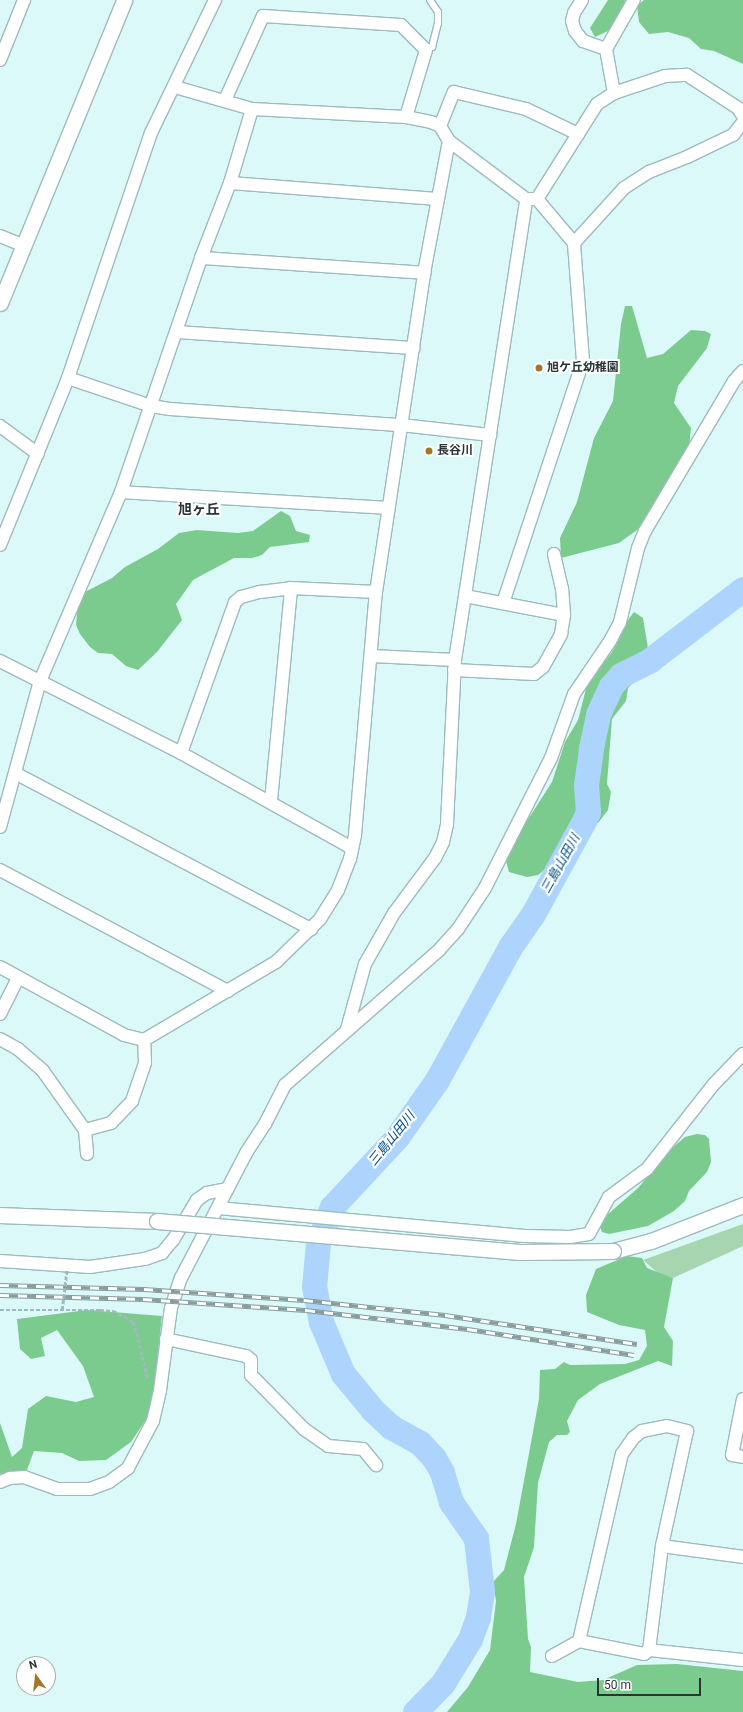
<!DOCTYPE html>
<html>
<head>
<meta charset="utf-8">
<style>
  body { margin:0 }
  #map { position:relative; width:743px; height:1712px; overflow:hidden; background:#dcf9fa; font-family:Roboto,"Noto Sans JP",sans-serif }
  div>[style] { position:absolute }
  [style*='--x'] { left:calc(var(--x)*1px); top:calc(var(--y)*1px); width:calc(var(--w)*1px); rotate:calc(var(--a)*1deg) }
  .green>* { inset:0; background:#a6d5b0 }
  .forest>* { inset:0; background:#7ccb8e }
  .river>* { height:25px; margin:-12.5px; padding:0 12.5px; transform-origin:12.5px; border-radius:12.5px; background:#add4fc }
  .path>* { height:2.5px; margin-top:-1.25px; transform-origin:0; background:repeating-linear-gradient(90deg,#a2babb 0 4px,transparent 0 6px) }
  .roads { filter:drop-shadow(1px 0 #9fbabc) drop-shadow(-1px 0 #9fbabc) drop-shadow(0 1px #9fbabc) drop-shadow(0 -1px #9fbabc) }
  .service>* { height:6px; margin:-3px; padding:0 3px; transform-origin:3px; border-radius:3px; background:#fff }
  .minor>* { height:12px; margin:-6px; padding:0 6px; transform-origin:6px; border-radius:6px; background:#fff }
  .tertiary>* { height:15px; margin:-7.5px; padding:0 7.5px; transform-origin:7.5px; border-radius:7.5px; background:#fff }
  .rail>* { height:4.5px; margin-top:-2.25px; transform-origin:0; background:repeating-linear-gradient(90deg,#fff 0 9px,#879c9c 0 18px); box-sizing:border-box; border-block:1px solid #879c9c }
  .path-bridge>* { height:2.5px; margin-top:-1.25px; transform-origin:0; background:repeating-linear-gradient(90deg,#a2babb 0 4px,transparent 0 6px) }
  .bridges { filter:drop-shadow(1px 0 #9fbabc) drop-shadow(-1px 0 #9fbabc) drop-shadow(0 1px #9fbabc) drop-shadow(0 -1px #9fbabc) }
  .tertiary-bridge>* { height:15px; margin:-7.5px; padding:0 7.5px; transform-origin:7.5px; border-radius:7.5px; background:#fff }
  .dots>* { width:11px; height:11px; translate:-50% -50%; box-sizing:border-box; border:2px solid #fff; border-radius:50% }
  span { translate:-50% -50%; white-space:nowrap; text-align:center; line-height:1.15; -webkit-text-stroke:4px #fff; paint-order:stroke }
  .poi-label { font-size:12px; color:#293535; font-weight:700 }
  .left { translate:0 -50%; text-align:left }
  .water-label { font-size:13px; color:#004d88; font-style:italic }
  .quarter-label { font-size:14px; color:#293535; font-weight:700 }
  .north { position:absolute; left:16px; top:1656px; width:40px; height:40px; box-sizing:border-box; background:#fff; border:1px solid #a9aeae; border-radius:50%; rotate:345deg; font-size:11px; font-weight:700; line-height:16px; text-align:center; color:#293535 }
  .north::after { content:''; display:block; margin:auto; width:14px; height:18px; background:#a47629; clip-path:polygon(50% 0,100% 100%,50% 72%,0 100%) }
  .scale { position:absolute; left:597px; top:1678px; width:104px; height:18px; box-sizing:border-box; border:2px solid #293535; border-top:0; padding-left:5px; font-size:12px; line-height:14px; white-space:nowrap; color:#293535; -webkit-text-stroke:3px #fff; paint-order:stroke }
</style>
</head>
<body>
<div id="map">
  <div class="green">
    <i style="clip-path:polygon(743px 1224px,743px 1246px,673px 1278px,658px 1273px,643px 1260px)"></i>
  </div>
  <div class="forest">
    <i style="clip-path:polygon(608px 0,625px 0,622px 11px,608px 31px,595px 37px,590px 28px)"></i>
    <i style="clip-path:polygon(644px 0,743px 0,743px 64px,714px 51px,701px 49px,689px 38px,668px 32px,649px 34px,639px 22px,637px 6px)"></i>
    <i style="clip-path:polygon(625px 306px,632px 306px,647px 358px,663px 354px,691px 330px,705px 331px,711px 334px,707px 348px,678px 386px,674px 403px,691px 428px,688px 458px,665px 497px,637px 530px,619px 543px,561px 558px,560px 538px,577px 502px,594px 438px,613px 401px,621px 324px)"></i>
    <i style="clip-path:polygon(281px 511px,290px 516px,296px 531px,310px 535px,309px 542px,270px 547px,262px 555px,252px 558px,234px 558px,193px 580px,176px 604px,182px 620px,157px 652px,138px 670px,126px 666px,112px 654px,98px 653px,90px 647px,80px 634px,76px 625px,78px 602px,85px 592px,112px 578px,125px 567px,158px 549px,179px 533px,197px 530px,238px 533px,253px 531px)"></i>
    <i style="clip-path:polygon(634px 612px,643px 618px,649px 654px,645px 670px,628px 688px,626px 701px,612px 719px,607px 784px,611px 792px,608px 810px,598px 823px,564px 837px,561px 845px,560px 858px,538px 875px,527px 877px,509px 872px,506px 861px,509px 849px,552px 782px,565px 742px,578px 720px,587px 685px,612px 652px,619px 640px,622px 628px)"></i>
    <i style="clip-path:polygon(697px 1134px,705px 1135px,709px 1139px,711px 1162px,707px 1172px,689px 1191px,685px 1201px,674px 1211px,648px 1226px,609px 1234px,602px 1232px,600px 1227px,607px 1215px,638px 1188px,671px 1149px,685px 1137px)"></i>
    <i style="clip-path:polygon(627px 1256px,642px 1258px,647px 1268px,673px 1278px,664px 1327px,673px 1341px,672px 1366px,658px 1361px,600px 1384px,578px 1400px,567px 1421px,570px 1432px,567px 1435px,557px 1435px,549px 1442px,538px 1483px,534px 1547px,524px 1577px,528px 1639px,531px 1647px,530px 1672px,578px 1682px,603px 1680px,637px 1665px,677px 1664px,743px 1671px,743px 1712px,447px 1712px,468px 1687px,490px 1650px,496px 1601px,493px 1582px,504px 1570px,516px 1524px,539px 1399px,540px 1370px,555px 1369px,564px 1362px,570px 1365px,625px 1364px,639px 1360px,647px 1346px,645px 1330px,619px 1325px,587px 1312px,586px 1295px,596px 1269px)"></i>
    <i style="clip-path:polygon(87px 1310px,162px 1316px,151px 1412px,131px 1442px,106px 1460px,79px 1461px,62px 1453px,34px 1451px,27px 1470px,0 1474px,0 1423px,12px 1457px,22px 1448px,28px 1409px,46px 1396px,76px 1402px,94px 1397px,83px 1366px,57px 1330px,41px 1338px,45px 1356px,31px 1359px,20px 1349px,17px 1319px)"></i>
  </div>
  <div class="river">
    <i style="--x:415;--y:1712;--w:40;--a:-46"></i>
    <i style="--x:443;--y:1683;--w:52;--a:-58.5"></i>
    <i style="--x:470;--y:1639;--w:23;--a:-70"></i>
    <i style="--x:478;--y:1617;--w:26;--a:-81"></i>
    <i style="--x:482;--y:1591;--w:53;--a:-96.5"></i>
    <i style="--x:476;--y:1538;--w:44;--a:-124.8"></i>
    <i style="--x:451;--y:1502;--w:31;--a:-107"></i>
    <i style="--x:442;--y:1472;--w:16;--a:-120"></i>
    <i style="--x:434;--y:1458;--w:21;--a:-133"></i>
    <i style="--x:420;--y:1443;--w:33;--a:-151"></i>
    <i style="--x:391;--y:1427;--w:26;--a:-137"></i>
    <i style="--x:372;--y:1409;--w:45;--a:-129.6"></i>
    <i style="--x:343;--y:1374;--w:56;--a:-112.9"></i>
    <i style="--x:321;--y:1322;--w:36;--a:-101"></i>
    <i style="--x:314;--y:1287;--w:44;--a:-84.8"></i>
    <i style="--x:318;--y:1243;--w:39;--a:-69"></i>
    <i style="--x:332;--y:1207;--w:96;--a:-47.1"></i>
    <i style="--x:397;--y:1137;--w:70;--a:-54.9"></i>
    <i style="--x:437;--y:1080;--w:152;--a:-61.2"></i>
    <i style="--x:510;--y:947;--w:40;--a:-55.1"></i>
    <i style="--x:533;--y:914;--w:106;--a:-61.3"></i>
    <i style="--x:584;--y:821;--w:10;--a:-66"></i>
    <i style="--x:588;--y:812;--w:27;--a:-94"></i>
    <i style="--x:586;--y:785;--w:37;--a:-82"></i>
    <i style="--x:591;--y:748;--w:35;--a:-78"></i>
    <i style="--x:598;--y:714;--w:31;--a:-65"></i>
    <i style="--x:611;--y:686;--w:15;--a:-48"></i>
    <i style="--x:621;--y:675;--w:33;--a:-27"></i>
    <i style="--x:650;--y:660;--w:117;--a:-37.4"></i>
  </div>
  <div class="path">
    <i style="--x:0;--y:1310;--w:100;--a:0"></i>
    <i style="--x:100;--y:1310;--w:13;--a:4"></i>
    <i style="--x:113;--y:1311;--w:13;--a:23"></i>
    <i style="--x:125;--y:1316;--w:10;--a:37"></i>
    <i style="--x:133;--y:1322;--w:12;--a:70"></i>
    <i style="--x:137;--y:1333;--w:47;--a:76.6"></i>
  </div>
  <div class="roads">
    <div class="service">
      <i style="--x:426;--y:50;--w:7;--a:-27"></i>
      <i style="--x:432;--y:47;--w:25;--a:-76"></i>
      <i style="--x:438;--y:23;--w:11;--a:-90"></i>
      <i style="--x:438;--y:12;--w:14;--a:-124"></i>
    </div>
    <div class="minor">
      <i style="--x:582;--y:0;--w:15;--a:122"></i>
      <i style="--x:574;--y:13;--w:8;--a:104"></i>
      <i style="--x:572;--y:21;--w:10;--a:73"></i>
      <i style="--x:575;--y:31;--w:13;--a:51"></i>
      <i style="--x:583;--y:41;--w:24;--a:19"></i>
      <i style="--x:606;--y:49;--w:56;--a:-60.3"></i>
      <i style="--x:0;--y:60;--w:65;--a:-68.2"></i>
      <i style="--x:175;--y:87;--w:80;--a:15.9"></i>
      <i style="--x:252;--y:109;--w:154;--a:3"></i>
      <i style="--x:406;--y:117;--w:25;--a:11"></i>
      <i style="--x:431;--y:122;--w:10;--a:24"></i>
      <i style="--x:440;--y:126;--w:17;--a:59"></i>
      <i style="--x:449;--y:141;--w:96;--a:37"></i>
      <i style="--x:526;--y:199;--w:11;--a:0"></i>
      <i style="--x:537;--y:199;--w:57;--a:49.9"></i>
      <i style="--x:574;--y:243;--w:74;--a:-47.7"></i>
      <i style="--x:624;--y:188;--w:30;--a:-33"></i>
      <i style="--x:649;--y:172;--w:41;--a:-21.5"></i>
      <i style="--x:687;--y:157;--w:51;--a:-25.6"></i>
      <i style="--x:733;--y:135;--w:16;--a:-52"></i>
      <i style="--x:614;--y:93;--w:54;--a:-18.4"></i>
      <i style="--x:665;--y:76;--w:22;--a:-3"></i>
      <i style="--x:687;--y:75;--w:61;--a:32.9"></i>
      <i style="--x:738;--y:108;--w:9;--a:58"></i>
      <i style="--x:225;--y:100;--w:92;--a:-65.7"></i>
      <i style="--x:263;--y:16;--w:138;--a:3.7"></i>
      <i style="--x:401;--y:25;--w:35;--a:45"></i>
      <i style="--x:426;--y:50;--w:70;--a:106.6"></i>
      <i style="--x:440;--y:126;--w:37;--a:-68"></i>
      <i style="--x:454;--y:92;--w:74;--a:13.3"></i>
      <i style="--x:526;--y:109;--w:58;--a:25.7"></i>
      <i style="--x:230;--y:183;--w:208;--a:4.4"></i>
      <i style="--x:537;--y:199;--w:112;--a:-57.7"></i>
      <i style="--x:597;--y:104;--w:20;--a:-33"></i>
      <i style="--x:614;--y:93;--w:45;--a:-100.3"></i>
      <i style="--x:0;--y:236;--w:27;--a:22"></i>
      <i style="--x:201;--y:258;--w:224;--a:3.8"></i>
      <i style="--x:176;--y:332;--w:238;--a:3.9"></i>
      <i style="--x:68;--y:378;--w:88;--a:18.6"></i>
      <i style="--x:151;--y:406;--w:19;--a:9"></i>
      <i style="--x:170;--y:409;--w:232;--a:4"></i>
      <i style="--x:401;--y:425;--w:90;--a:6.4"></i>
      <i style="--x:0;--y:426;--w:47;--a:36.4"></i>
      <i style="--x:121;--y:492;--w:267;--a:3.4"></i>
      <i style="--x:0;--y:545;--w:180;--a:-67.8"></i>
      <i style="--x:68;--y:378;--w:259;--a:-71.3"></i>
      <i style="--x:151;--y:133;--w:148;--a:-64.3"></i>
      <i style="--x:465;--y:596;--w:101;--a:10.9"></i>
      <i style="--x:503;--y:603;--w:255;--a:-71.7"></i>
      <i style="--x:583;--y:361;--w:118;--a:-94.4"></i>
      <i style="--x:371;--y:656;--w:84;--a:2.7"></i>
      <i style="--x:0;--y:661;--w:203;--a:26.9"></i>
      <i style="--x:181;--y:753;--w:196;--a:29.1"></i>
      <i style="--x:454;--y:670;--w:80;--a:2.9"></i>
      <i style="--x:534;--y:674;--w:11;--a:-38"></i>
      <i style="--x:543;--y:667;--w:38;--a:-61"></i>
      <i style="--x:561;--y:634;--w:19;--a:-81"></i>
      <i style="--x:564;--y:615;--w:26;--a:-94"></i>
      <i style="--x:562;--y:589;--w:36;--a:-103"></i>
      <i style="--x:181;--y:753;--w:160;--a:-70.3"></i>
      <i style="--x:235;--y:602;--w:8;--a:-40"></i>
      <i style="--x:241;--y:597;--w:20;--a:-15"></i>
      <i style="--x:260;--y:592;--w:31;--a:-7"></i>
      <i style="--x:291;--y:588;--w:85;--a:2.7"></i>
      <i style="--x:15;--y:773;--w:335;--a:27.8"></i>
      <i style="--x:271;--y:801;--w:214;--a:-84.6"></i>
      <i style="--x:0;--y:827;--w:151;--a:-74.7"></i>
      <i style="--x:40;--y:681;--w:206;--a:-66.8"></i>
      <i style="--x:121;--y:492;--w:247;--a:-71.1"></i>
      <i style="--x:201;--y:258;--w:80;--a:-68.9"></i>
      <i style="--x:230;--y:183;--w:77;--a:-73.4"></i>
      <i style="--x:0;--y:870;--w:258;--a:28"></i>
      <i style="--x:0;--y:967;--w:141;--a:28.7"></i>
      <i style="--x:124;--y:1035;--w:21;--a:14"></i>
      <i style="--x:144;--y:1040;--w:153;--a:-30.6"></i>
      <i style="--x:276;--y:962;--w:62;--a:-44.3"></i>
      <i style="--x:320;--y:919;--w:34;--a:-58"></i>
      <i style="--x:338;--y:890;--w:33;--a:-69"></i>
      <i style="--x:350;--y:859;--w:25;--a:-78"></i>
      <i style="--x:355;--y:835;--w:244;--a:-85.1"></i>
      <i style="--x:376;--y:592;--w:323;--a:-81.4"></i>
      <i style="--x:424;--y:273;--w:134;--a:-79.3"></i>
      <i style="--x:0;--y:1014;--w:40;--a:-63.4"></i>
      <i style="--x:347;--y:1029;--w:67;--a:-74.5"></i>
      <i style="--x:365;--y:964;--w:59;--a:-60.4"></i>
      <i style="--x:394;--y:913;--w:69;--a:-53.3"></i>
      <i style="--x:435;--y:858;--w:18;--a:-63"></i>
      <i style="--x:443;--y:842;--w:18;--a:-77"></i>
      <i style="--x:447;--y:824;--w:164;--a:-87.2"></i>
      <i style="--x:455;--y:660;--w:466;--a:-81.2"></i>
      <i style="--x:0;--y:1039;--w:21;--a:29"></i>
      <i style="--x:18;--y:1049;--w:33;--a:41"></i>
      <i style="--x:43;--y:1071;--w:72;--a:54.6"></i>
      <i style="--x:85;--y:1130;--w:24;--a:85"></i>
      <i style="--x:85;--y:1130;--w:27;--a:-15"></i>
      <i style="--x:111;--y:1123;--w:30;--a:-46"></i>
      <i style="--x:132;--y:1101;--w:40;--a:-71.1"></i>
      <i style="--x:145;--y:1063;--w:23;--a:-92"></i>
      <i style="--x:218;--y:1208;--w:308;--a:5.2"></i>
      <i style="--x:525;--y:1236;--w:45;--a:1.3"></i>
      <i style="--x:570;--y:1237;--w:19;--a:-9"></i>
      <i style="--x:589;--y:1234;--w:42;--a:-61.6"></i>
      <i style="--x:609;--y:1197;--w:47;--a:-36.4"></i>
      <i style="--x:647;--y:1169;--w:108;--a:-51.8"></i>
      <i style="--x:714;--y:1084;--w:42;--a:-46"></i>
      <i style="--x:0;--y:1261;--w:90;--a:3.8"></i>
      <i style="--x:90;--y:1267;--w:56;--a:-8.3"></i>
      <i style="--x:145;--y:1259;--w:18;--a:-19"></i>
      <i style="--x:162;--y:1253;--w:17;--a:-50"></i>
      <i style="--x:173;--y:1240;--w:47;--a:-59"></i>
      <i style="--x:197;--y:1200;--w:12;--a:-35"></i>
      <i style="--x:207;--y:1193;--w:21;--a:-11"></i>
      <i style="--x:166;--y:1339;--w:82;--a:12"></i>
      <i style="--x:246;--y:1356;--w:6;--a:39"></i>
      <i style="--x:251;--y:1360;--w:15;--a:90"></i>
      <i style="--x:251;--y:1375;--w:76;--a:45.5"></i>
      <i style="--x:304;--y:1429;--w:29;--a:35"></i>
      <i style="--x:328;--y:1446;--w:35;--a:5"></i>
      <i style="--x:363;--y:1449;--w:21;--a:51"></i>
      <i style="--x:743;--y:1399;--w:57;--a:101.1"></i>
      <i style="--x:732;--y:1455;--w:11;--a:10"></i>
      <i style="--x:0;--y:1482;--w:11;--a:-22"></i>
      <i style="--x:10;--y:1478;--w:14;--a:-4"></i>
      <i style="--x:24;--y:1477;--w:35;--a:20"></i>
      <i style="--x:57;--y:1489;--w:33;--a:0"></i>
      <i style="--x:90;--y:1489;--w:20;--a:-20"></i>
      <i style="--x:109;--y:1482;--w:24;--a:-36"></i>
      <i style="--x:128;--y:1468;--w:53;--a:-62"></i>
      <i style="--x:153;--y:1421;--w:32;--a:-77"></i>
      <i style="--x:160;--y:1390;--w:83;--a:-82.4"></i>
      <i style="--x:171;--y:1308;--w:32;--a:-72"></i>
      <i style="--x:181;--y:1278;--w:141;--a:-62.5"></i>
      <i style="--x:246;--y:1153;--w:35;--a:-57"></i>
      <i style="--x:265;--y:1124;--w:44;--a:-62.9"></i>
      <i style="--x:285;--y:1085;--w:205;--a:-41.2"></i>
      <i style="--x:439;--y:950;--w:28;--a:-48"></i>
      <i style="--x:458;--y:929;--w:49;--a:-56.6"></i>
      <i style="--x:485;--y:888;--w:146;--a:-63.1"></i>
      <i style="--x:551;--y:758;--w:68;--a:-70.2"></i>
      <i style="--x:574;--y:694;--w:64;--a:-55.8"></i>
      <i style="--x:610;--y:641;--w:21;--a:-62"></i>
      <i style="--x:620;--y:622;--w:76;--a:-76.3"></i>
      <i style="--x:638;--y:548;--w:18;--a:-68"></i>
      <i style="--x:645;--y:531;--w:174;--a:-59.3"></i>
      <i style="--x:734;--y:381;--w:13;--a:-48"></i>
      <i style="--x:662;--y:1546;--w:82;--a:7.7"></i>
      <i style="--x:579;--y:1641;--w:66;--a:11.3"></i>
      <i style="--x:644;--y:1654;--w:6;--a:-39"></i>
      <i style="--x:552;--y:1656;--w:31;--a:-29"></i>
      <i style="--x:579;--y:1641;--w:192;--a:-77.1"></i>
      <i style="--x:622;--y:1454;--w:19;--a:-55"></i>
      <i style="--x:633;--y:1438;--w:11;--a:-38"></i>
      <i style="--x:642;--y:1431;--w:25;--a:-11"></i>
      <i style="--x:667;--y:1426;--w:21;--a:14"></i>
      <i style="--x:687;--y:1431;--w:118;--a:102.3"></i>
      <i style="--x:662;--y:1546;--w:105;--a:97.1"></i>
      <i style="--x:649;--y:1650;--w:95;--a:6.1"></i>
    </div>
    <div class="tertiary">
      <i style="--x:0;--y:303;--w:327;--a:-67.7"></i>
      <i style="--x:0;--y:1215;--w:157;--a:2.2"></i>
      <i style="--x:613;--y:1251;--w:39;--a:-15"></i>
      <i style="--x:651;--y:1241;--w:99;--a:-21.4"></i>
    </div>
  </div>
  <div class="rail">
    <i style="--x:0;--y:1285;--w:144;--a:1.6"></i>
    <i style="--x:144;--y:1289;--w:160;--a:3.9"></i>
    <i style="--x:304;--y:1300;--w:142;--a:6.1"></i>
    <i style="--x:445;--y:1315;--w:194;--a:8.6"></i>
    <i style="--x:0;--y:1295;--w:143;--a:1.6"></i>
    <i style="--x:143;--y:1299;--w:163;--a:3.9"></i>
    <i style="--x:306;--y:1310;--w:163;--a:6.7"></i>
    <i style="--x:468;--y:1329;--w:168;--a:8.9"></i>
  </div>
  <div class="path-bridge">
    <i style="--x:62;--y:1310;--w:42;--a:-83.2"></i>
  </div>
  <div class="bridges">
    <div class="tertiary-bridge">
      <i style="--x:157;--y:1221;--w:364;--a:4.9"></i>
      <i style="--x:520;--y:1252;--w:93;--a:-0.6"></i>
    </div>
  </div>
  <div class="dots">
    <i style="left:539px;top:368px;background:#a47629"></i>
    <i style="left:429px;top:451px;background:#a47629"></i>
  </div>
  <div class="poi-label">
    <span class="left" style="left:547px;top:368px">旭ケ丘幼稚園</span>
    <span class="left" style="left:437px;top:451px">長谷川</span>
  </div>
  <div class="water-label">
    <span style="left:561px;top:864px;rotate:-61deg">三島山田川</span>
    <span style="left:392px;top:1139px;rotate:-51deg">三島山田川</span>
  </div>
  <div class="quarter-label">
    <span style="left:199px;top:509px">旭ヶ丘</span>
  </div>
  <div class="north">N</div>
  <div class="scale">50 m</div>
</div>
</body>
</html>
